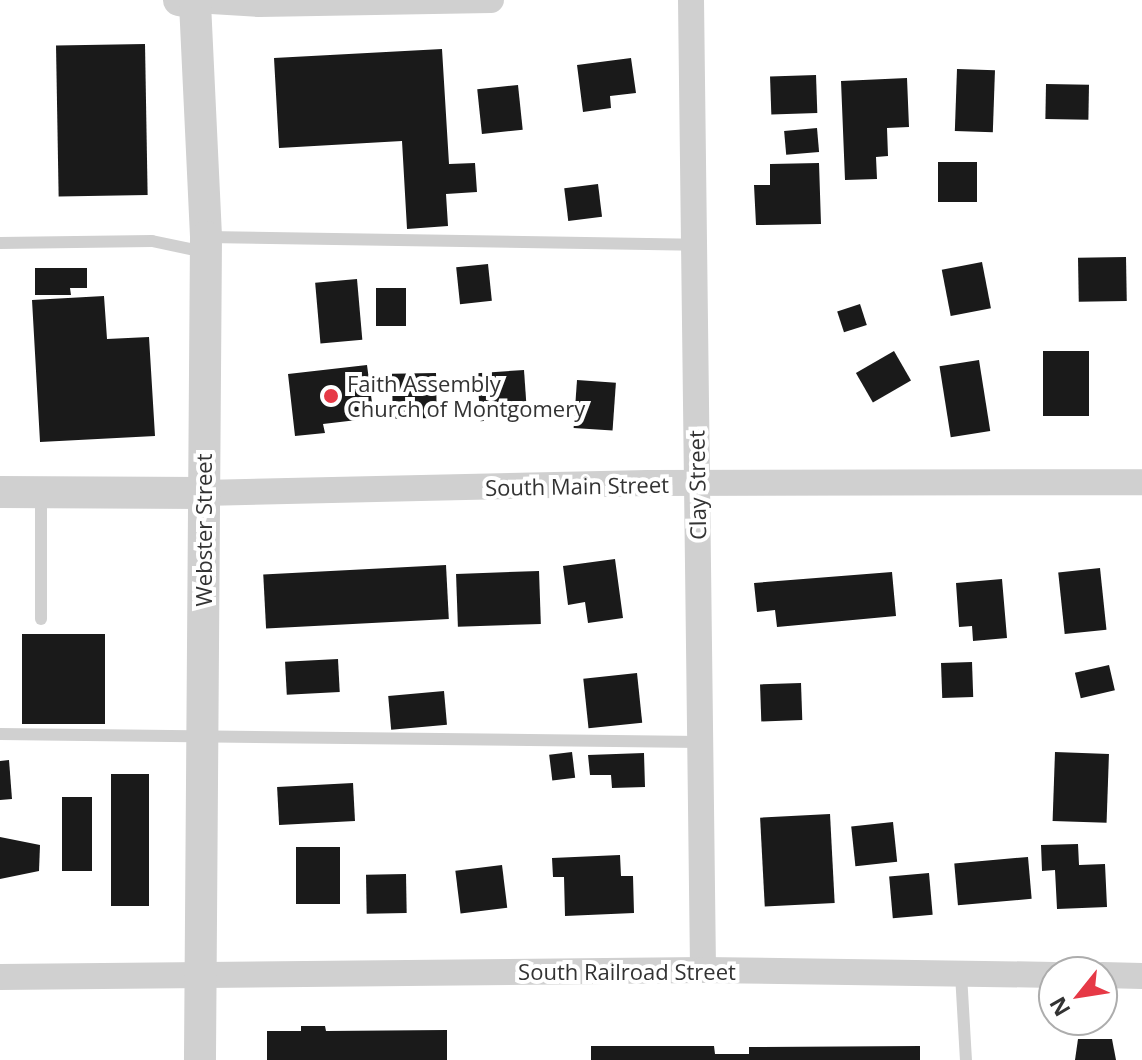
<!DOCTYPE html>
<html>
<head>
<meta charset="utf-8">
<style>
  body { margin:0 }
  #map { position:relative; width:1142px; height:1060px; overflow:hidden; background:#fff; font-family:"Open Sans",sans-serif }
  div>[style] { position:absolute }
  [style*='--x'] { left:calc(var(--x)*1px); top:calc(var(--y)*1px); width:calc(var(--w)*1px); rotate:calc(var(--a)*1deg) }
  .building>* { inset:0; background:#1a1a1a; transform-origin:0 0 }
  .service>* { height:12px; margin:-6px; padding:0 6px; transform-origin:6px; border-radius:6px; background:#d0d0d0 }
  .minor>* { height:26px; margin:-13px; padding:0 13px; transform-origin:13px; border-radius:13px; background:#d0d0d0 }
  .tertiary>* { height:32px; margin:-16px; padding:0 16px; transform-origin:16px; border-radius:16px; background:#d0d0d0 }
  .dots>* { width:22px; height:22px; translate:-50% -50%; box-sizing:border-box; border:4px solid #fff; border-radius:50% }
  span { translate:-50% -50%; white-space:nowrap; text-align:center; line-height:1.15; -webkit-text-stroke:8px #fff; paint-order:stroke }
  .poi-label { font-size:22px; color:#333 }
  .left { translate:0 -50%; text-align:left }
  .street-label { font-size:22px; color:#333 }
  .north { position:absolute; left:1038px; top:956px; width:80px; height:80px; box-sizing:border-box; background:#fff; border:2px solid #adadad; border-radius:50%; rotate:240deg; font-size:22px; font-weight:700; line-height:32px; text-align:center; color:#333 }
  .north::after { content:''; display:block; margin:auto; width:28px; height:36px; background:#e63946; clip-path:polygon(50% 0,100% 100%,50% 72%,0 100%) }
</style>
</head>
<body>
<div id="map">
  <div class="building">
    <i style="left:145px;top:44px;width:151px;height:89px;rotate:89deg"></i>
    <i style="clip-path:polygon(442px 49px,449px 164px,475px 163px,477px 192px,446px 194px,448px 226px,407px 229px,402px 141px,279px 148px,274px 58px)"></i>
    <i style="clip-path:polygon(631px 58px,636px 93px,610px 96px,611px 108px,583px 112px,577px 65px)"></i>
    <i style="left:957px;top:69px;width:38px;height:62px;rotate:2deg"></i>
    <i style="left:816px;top:75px;width:38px;height:46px;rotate:88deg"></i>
    <i style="clip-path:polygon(907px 78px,909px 127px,887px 128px,888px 156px,876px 157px,877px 179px,845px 180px,841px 81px)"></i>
    <i style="left:1046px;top:84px;width:43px;height:35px;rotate:1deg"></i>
    <i style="left:518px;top:85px;width:45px;height:41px;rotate:84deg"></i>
    <i style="left:817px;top:128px;width:24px;height:33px;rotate:85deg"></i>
    <i style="left:938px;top:162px;width:39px;height:40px"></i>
    <i style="clip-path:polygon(819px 163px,821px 224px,756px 225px,754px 185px,770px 185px,770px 164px)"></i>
    <i style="left:598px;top:184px;width:33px;height:34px;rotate:83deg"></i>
    <i style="left:1126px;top:257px;width:44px;height:48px;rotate:89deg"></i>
    <i style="left:982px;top:262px;width:47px;height:41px;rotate:79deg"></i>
    <i style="left:488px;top:264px;width:37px;height:32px;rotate:84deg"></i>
    <i style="clip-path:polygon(35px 268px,87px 268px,87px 288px,70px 288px,71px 295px,35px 295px)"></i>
    <i style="left:357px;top:279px;width:61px;height:42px;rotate:85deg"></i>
    <i style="left:376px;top:288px;width:30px;height:38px"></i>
    <i style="clip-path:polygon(104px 296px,107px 339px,149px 337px,155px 436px,40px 442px,32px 300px)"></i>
    <i style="left:860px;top:304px;width:22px;height:24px;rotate:72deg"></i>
    <i style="left:894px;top:351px;width:34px;height:44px;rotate:60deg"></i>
    <i style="left:1089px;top:351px;width:65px;height:46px;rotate:90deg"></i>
    <i style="left:979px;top:360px;width:72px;height:40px;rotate:81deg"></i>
    <i style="clip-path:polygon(367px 365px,374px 418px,323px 424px,325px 433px,295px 436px,288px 374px)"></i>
    <i style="left:524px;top:370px;width:48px;height:47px;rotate:86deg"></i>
    <i style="left:436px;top:373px;width:45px;height:44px;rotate:89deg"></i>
    <i style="left:577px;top:380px;width:39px;height:48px;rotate:4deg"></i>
    <i style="clip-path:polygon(615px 559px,623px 618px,588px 623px,585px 602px,568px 605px,563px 566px)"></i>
    <i style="left:446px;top:565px;width:54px;height:183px;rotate:87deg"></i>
    <i style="left:1100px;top:568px;width:62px;height:42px;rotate:84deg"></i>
    <i style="left:539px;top:571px;width:53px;height:83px;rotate:88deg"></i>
    <i style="clip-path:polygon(892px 572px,896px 616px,777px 627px,775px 610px,757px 612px,754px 583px)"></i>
    <i style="clip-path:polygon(1002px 579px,1007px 638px,973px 641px,972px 626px,959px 627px,956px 583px)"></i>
    <i style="left:22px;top:634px;width:83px;height:90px"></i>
    <i style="left:338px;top:659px;width:33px;height:53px;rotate:87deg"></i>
    <i style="left:972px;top:662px;width:35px;height:31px;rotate:88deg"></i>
    <i style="left:1109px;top:665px;width:26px;height:35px;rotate:77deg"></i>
    <i style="left:637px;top:673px;width:50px;height:54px;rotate:84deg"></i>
    <i style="left:801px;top:683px;width:37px;height:41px;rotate:88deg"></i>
    <i style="left:444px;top:691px;width:34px;height:56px;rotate:85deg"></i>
    <i style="left:572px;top:752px;width:26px;height:23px;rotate:83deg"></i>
    <i style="left:1055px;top:752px;width:54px;height:69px;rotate:2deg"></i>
    <i style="clip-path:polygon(644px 753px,645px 787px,612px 788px,611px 775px,590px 775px,588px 755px)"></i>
    <i style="clip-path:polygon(9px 760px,12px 799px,0 800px,0 761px)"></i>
    <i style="left:111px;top:774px;width:38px;height:132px"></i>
    <i style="left:353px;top:783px;width:38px;height:76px;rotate:87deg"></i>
    <i style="left:62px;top:797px;width:30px;height:74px"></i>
    <i style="left:830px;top:814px;width:89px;height:70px;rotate:87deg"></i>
    <i style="left:893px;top:822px;width:40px;height:42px;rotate:84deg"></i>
    <i style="clip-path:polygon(0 837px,40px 845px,39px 871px,0 879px)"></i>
    <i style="clip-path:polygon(1078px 844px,1079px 865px,1105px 864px,1107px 907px,1057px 909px,1055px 870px,1042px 871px,1041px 845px)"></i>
    <i style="left:296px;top:847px;width:44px;height:57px"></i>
    <i style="clip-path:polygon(620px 855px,621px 876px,633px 876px,634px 913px,565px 916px,564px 877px,553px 877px,552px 858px)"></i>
    <i style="left:1028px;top:857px;width:42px;height:74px;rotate:85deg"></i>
    <i style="left:502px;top:865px;width:43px;height:47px;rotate:83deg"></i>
    <i style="left:929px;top:873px;width:42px;height:40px;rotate:85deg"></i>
    <i style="left:406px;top:874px;width:39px;height:40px;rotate:89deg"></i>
    <i style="clip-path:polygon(301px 1026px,325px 1026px,326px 1031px,447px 1030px,447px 1060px,267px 1060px,267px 1031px,301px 1031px)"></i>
    <i style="clip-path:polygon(1078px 1039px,1112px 1039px,1116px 1060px,1075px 1060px)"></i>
    <i style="clip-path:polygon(591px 1046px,714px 1046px,715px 1054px,749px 1054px,749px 1047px,920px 1046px,920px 1060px,591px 1060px)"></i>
  </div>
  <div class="service">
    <i style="--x:206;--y:237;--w:488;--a:0.9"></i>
    <i style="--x:0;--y:243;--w:152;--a:-0.8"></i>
    <i style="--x:152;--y:241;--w:53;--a:11.9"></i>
    <i style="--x:41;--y:493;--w:126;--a:90"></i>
    <i style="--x:0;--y:734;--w:700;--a:0.65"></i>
    <i style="--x:961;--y:974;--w:86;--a:86.7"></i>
  </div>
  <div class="minor">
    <i style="--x:195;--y:0;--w:64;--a:3.6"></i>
    <i style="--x:259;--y:4;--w:232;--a:-1"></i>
    <i style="--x:691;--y:0;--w:970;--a:89.29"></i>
    <i style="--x:203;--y:493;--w:445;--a:-1.3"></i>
    <i style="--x:648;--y:483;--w:494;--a:-0.1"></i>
    <i style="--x:1102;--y:975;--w:40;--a:1.4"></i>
    <i style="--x:0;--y:977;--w:703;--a:-0.57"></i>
    <i style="--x:703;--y:970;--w:351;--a:0.8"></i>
  </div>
  <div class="tertiary">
    <i style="--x:179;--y:0;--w:16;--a:11"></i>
    <i style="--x:195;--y:3;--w:234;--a:87.3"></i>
    <i style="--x:206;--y:237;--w:823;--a:90.42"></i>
    <i style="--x:0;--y:492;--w:203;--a:0.3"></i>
  </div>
  <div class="dots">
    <i style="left:331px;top:396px;background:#e63946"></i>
  </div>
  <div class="poi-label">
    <span class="left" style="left:347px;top:396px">Faith Assembly<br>Church of Montgomery</span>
  </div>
  <div class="street-label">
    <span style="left:697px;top:485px;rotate:-91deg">Clay Street</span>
    <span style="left:577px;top:486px;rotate:-1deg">South Main Street</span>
    <span style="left:204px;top:530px;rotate:-90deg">Webster Street</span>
    <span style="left:627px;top:972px">South Railroad Street</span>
  </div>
  <div class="north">N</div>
</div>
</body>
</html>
